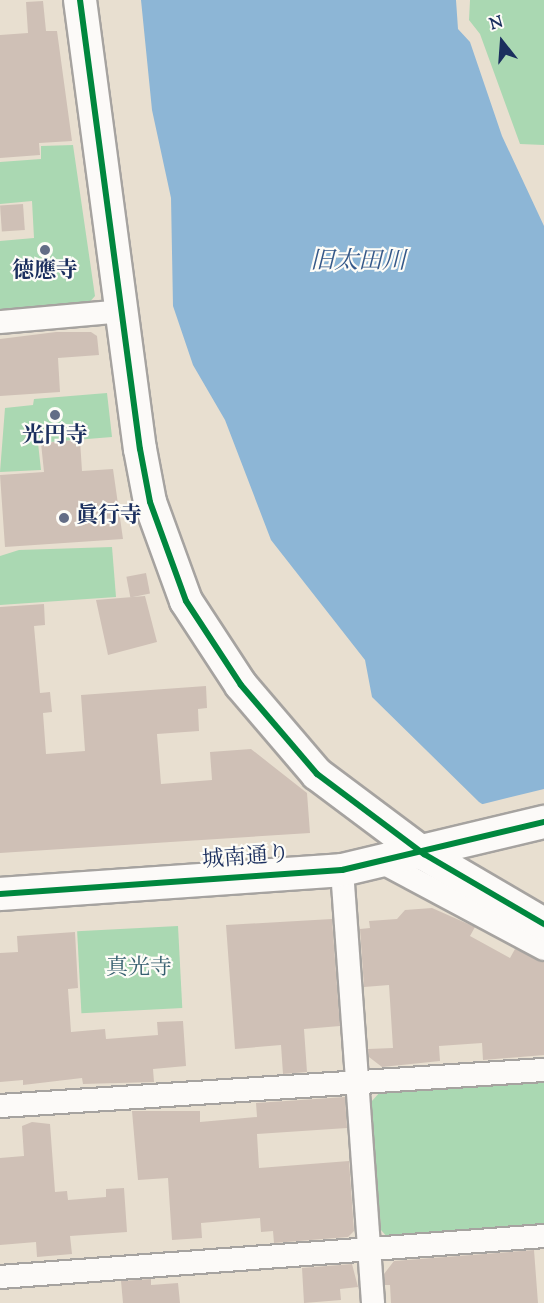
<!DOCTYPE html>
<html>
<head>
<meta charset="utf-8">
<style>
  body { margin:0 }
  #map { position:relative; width:544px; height:1303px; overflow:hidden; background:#e8dfd0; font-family:"Sorts Mill Goudy","Noto Serif JP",serif }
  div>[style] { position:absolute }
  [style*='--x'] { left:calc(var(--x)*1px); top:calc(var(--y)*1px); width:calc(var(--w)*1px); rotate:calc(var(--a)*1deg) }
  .green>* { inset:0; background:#aad8b2; transform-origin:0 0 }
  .water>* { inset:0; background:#8db6d6 }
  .pier>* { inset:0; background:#e8dfd0 }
  .building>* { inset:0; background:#cfc0b6; transform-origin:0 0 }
  .roads { filter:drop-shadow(2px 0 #a6a3a0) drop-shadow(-2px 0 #a6a3a0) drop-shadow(0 2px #a6a3a0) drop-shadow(0 -2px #a6a3a0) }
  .street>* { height:22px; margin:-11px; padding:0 11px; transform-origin:11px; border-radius:11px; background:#fcfaf8 }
  .secondary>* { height:32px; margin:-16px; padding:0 16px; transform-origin:16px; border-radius:16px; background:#fcfaf8 }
  .cycleway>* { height:6px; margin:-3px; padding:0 3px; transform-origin:3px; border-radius:3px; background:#00873e }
  .dots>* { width:16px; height:16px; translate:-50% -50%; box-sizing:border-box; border:3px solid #fdfcf7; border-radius:50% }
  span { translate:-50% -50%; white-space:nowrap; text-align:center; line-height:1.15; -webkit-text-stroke:4.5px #fdfcf7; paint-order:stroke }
  .poi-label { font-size:22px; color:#1b2f5e; font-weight:700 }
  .left { translate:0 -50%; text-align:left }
  .street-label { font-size:22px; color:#1b2f5e }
  .park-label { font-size:22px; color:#376070 }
  .water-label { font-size:24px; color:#355889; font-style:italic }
  .north { position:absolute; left:472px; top:12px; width:60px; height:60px; -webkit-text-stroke:4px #fdfcf7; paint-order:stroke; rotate:343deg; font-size:16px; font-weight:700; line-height:24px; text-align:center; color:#1b2f5e }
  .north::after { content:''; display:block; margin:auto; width:21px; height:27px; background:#1b2f5e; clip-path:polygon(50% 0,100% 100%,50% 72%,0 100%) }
</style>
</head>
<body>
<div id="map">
  <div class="green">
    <i style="clip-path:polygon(470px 0,544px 0,544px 145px,520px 144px,480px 34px,469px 20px)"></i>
    <i style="clip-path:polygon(73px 145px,95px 296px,87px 305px,0 312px,0 241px,34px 238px,32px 201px,0 204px,0 162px,41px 159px,41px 146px)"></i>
    <i style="clip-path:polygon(107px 393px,112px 437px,38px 443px,41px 470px,0 472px,5px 408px,33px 405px,34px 399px)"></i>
    <i style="clip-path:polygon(112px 547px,116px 597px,0 605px,0 556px,19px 550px)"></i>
    <i style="left:178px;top:926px;width:82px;height:101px;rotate:87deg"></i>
    <i style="clip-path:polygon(544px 1081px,544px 1226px,388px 1238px,381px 1230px,371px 1102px,381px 1091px)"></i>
  </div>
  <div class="water">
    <i style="clip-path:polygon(141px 0,456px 0,458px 29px,470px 42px,502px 136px,544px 226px,544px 844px,479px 802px,372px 697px,365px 660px,271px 540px,225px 420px,193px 365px,173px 306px,171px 198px,152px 110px)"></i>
  </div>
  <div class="pier">
    <i style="clip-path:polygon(544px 789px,544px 847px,479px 805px)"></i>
  </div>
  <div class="building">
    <i style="clip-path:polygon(43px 1px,46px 31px,57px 31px,72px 141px,39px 143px,40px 155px,0 158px,0 35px,28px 33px,26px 2px)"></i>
    <i style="left:23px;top:204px;width:26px;height:23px;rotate:86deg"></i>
    <i style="clip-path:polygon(56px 332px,91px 332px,97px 336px,99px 355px,58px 358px,60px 392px,0 396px,0 339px)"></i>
    <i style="clip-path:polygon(80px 440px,82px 471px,113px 469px,123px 539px,5px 547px,0 475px,44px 472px,41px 443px)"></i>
    <i style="left:146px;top:573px;width:21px;height:20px;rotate:79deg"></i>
    <i style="clip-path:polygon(145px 596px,157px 642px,108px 655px,96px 600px)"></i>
    <i style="clip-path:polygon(44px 604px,45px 625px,34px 626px,40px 693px,50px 692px,52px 712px,43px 713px,46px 754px,85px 751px,81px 695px,206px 686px,207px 708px,198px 709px,199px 731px,157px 734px,161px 784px,212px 780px,210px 752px,251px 749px,307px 793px,310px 833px,0 853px,0 607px)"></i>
    <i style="clip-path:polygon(432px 908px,475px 927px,470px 936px,510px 958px,515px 949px,544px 962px,544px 1055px,483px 1060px,482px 1043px,439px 1046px,440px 1061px,382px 1067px,369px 1057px,368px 1049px,393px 1048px,389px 985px,364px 987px,360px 929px,370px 928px,369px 921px,397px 919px,405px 910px)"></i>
    <i style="clip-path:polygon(332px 919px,340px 1026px,304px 1029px,307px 1072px,283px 1074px,281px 1045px,235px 1049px,226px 925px)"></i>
    <i style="clip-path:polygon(75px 932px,78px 988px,68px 989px,71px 1032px,105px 1029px,106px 1039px,158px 1035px,157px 1022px,183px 1021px,186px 1066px,153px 1069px,154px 1082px,83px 1084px,82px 1078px,23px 1085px,23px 1080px,0 1082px,0 953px,18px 952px,17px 936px)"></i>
    <i style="clip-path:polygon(345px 1097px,347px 1128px,257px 1134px,259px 1168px,349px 1161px,354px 1231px,348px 1237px,274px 1243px,273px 1231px,261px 1232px,260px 1218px,201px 1223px,202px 1238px,172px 1240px,168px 1178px,138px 1180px,132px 1111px,200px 1111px,200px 1122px,257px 1117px,256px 1103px)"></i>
    <i style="clip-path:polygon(32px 1122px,50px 1124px,55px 1192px,67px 1191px,68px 1200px,106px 1197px,106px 1189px,124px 1188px,127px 1232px,70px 1236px,72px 1254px,37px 1257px,36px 1242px,0 1245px,0 1158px,24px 1156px,22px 1126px)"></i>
    <i style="clip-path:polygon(534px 1250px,538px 1303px,391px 1303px,390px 1285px,385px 1285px,384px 1274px,394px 1261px)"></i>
    <i style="clip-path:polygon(352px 1264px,358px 1287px,340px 1289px,341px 1300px,304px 1303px,302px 1268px)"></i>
    <i style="clip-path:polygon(151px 1279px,151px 1285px,178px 1283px,180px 1303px,123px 1303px,121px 1281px)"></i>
  </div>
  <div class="roads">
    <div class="street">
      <i style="--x:0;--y:322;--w:124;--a:-5.1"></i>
      <i style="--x:385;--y:864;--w:180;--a:28.1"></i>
      <i style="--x:342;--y:870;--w:434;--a:85.9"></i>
      <i style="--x:0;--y:1106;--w:545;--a:-3.79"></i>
      <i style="--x:0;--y:1277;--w:546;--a:-4.31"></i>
    </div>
    <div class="secondary">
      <i style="--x:80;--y:0;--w:453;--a:82.4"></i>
      <i style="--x:140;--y:449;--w:54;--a:79.3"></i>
      <i style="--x:150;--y:502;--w:105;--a:70"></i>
      <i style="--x:186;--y:601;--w:100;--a:56.8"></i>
      <i style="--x:241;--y:685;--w:117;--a:49.5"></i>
      <i style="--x:317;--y:774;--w:134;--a:36.8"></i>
      <i style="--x:424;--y:854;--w:139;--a:30.3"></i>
      <i style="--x:0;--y:894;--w:343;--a:-4"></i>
      <i style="--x:342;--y:870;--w:208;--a:-13.4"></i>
    </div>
  </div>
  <div class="cycleway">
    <i style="--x:80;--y:0;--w:453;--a:82.4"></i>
    <i style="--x:140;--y:449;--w:54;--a:79.3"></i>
    <i style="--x:150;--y:502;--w:105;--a:70"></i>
    <i style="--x:186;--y:601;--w:100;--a:56.8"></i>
    <i style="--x:241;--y:685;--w:117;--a:49.5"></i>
    <i style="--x:317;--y:774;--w:134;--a:36.8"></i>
    <i style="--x:424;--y:854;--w:139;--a:30.3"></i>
    <i style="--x:0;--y:894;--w:343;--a:-4"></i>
    <i style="--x:342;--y:870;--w:208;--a:-13.4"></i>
  </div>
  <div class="dots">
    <i style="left:45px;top:250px;background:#636d86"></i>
    <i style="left:55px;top:415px;background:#636d86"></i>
    <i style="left:64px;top:518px;background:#636d86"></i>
  </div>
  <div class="poi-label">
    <span style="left:45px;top:273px">徳應寺</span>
    <span style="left:55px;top:438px">光円寺</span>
    <span class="left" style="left:76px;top:518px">眞行寺</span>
  </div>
  <div class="street-label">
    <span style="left:246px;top:859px;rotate:-4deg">城南通り</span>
  </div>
  <div class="park-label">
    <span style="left:139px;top:970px">真光寺</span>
  </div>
  <div class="water-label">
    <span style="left:358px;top:263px">旧太田川</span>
  </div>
  <div class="north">N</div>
</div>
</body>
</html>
